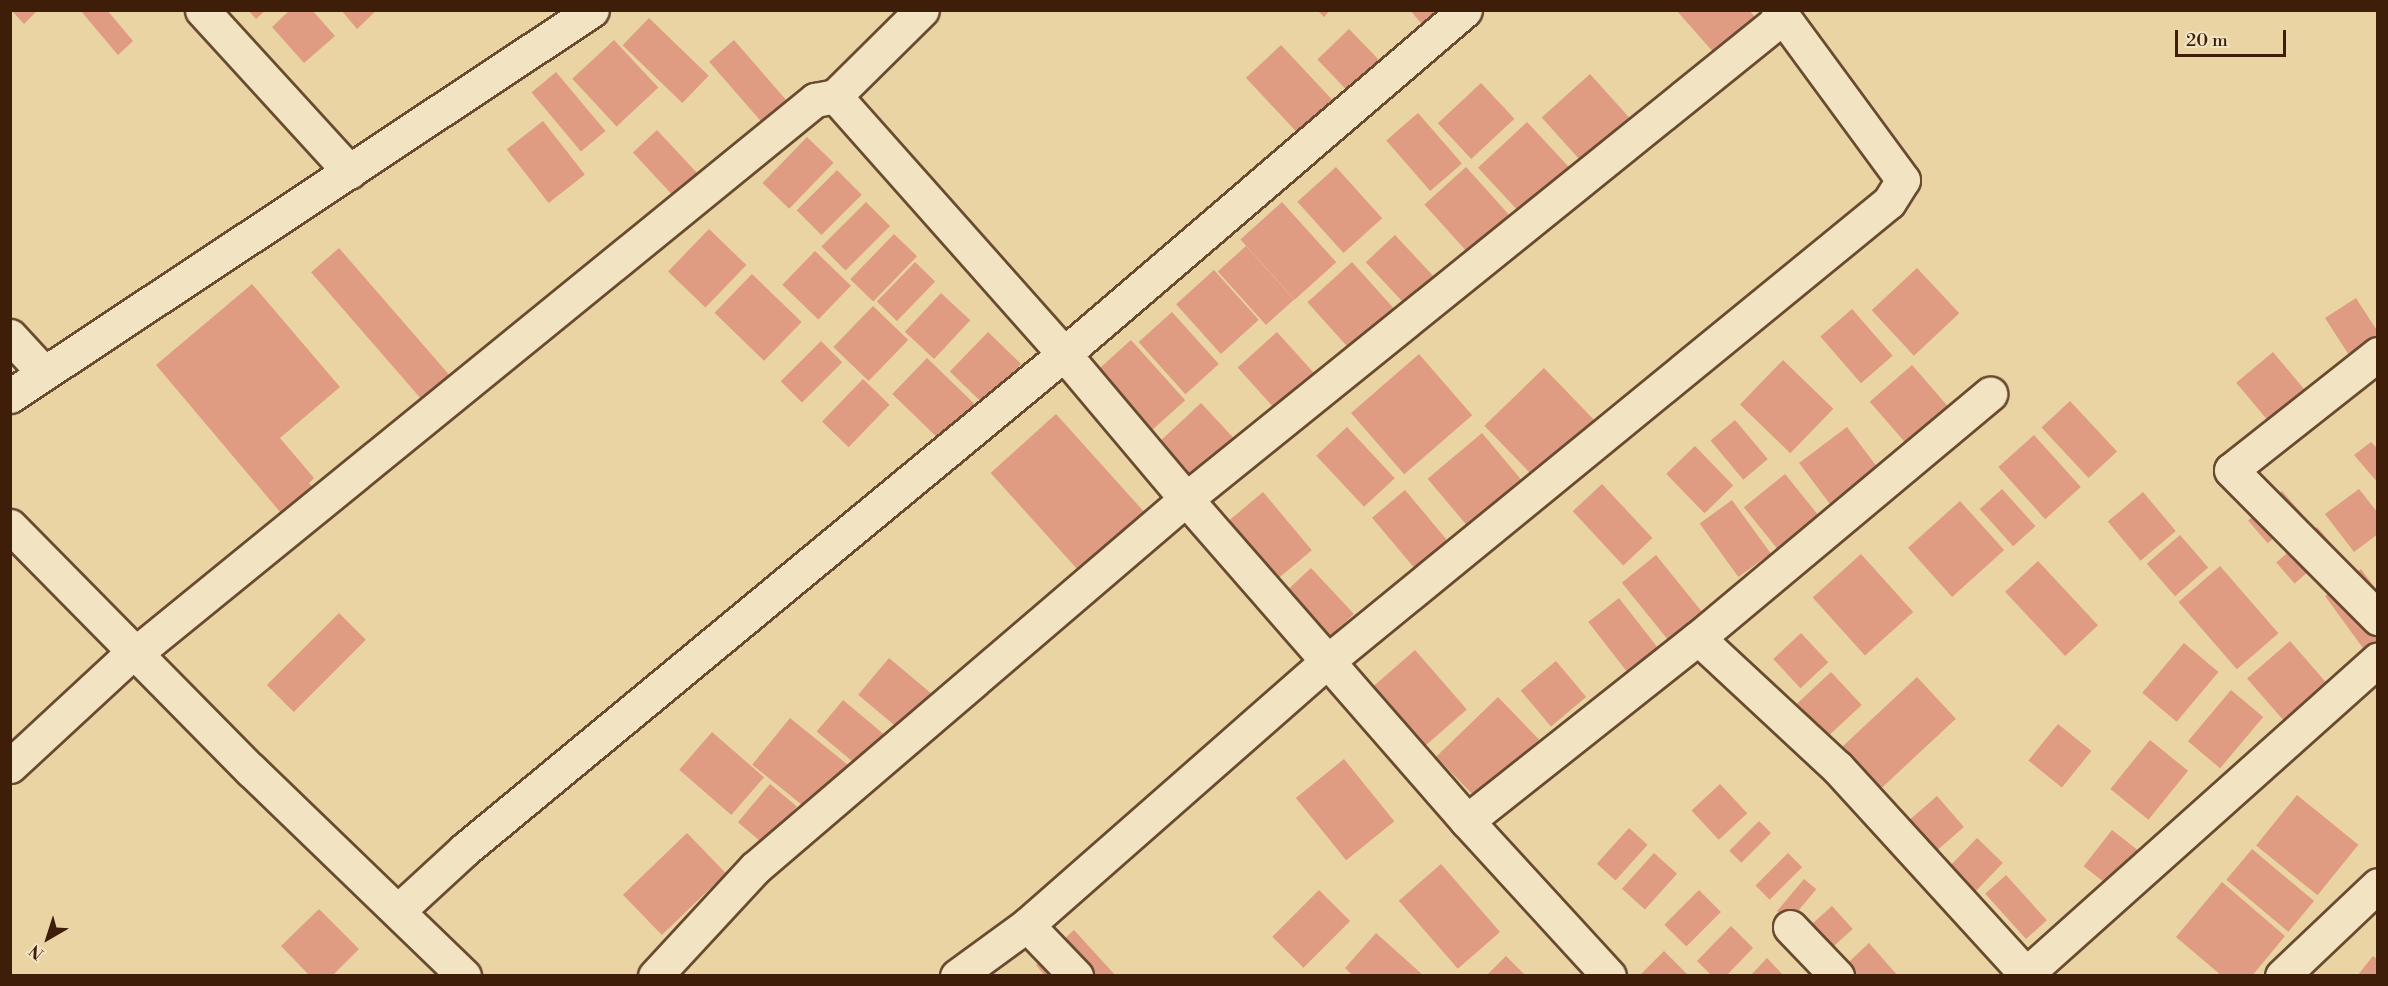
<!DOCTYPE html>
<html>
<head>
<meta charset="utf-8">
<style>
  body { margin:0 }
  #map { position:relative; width:2388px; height:986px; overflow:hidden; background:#ebd4a3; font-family:"Libre Bodoni",serif }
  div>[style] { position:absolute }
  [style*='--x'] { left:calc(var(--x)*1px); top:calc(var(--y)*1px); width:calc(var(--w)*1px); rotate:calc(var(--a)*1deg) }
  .building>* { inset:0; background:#df9c82; transform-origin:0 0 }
  .roads { filter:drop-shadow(2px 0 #694b30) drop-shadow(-2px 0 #694b30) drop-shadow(0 2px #694b30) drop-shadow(0 -2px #694b30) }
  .street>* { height:33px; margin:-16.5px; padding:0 16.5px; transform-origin:16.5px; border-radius:16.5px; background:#f2e3c3 }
  .secondary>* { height:33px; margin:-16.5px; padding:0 16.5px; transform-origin:16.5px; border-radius:16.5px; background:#f2e3c3 }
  span { translate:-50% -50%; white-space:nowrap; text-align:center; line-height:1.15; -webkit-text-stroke:4.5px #f2e3c3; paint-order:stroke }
  .frame { position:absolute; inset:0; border:12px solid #3e1d09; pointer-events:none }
  .north { position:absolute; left:18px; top:908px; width:60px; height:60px; -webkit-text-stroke:4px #f2e3c3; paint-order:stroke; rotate:219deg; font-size:16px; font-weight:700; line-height:24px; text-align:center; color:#3e1d09 }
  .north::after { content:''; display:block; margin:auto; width:21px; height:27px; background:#3e1d09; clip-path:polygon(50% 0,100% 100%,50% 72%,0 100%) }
  .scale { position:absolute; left:2175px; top:30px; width:111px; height:27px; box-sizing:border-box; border:3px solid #3e1d09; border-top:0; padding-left:8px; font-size:18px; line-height:21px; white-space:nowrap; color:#3e1d09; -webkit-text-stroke:4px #f2e3c3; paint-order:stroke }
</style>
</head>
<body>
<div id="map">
  <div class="building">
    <i style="clip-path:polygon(11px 10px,38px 10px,24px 24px)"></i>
    <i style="clip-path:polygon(80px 10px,107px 10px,133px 41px,118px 55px)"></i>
    <i style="clip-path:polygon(248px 10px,266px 10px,256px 19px)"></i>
    <i style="clip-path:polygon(290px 10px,312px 10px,335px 36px,304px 63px,272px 27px)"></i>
    <i style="clip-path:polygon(341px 10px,377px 10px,357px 29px)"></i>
    <i style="clip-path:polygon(1317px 10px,1330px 10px,1324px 17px)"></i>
    <i style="clip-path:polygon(1410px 10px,1470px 10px,1435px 40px)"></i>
    <i style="clip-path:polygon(1676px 10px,1749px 10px,1770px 34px,1730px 71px)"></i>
    <i style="left:649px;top:18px;width:83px;height:38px;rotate:44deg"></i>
    <i style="left:1349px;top:29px;width:45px;height:44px;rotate:46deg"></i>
    <i style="left:614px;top:40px;width:65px;height:57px;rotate:47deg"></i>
    <i style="left:734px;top:40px;width:104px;height:33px;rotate:49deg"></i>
    <i style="left:1281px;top:45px;width:76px;height:48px;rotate:47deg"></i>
    <i style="left:556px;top:72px;width:77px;height:32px;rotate:50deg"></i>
    <i style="left:1590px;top:74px;width:72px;height:65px;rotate:48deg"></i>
    <i style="left:1481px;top:83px;width:49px;height:59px;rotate:47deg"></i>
    <i style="left:1418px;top:113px;width:67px;height:42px;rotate:49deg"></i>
    <i style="left:543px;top:121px;width:68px;height:46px;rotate:52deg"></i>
    <i style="left:1527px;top:122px;width:71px;height:67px;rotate:47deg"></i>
    <i style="left:657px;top:130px;width:86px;height:33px;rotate:47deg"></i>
    <i style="left:807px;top:137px;width:37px;height:64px;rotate:44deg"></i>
    <i style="left:1336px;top:167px;width:69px;height:52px;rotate:48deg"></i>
    <i style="left:1466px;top:167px;width:74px;height:56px;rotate:48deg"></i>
    <i style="left:837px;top:170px;width:35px;height:57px;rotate:45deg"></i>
    <i style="left:866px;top:202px;width:34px;height:63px;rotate:45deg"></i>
    <i style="left:1282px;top:202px;width:81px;height:56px;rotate:48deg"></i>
    <i style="left:709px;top:229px;width:52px;height:59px;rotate:44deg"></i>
    <i style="left:894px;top:234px;width:32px;height:63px;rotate:44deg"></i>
    <i style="left:1395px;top:235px;width:68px;height:40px;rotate:47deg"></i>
    <i style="left:1246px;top:246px;width:72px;height:38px;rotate:48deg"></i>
    <i style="left:339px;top:248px;width:191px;height:37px;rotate:49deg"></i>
    <i style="left:815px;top:251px;width:50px;height:47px;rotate:44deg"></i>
    <i style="left:915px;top:262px;width:28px;height:55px;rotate:44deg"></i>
    <i style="left:1352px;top:262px;width:76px;height:60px;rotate:48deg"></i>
    <i style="left:1917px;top:268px;width:62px;height:62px;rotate:47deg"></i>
    <i style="left:1214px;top:270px;width:67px;height:51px;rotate:48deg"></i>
    <i style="left:752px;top:274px;width:69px;height:54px;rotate:44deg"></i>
    <i style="clip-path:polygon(252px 284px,340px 387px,280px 438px,314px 478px,309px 483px,322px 499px,302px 538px,156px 365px)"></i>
    <i style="left:941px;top:293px;width:40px;height:53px;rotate:43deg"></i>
    <i style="clip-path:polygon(2356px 298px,2378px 332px,2378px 352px,2356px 366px,2325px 318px)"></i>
    <i style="left:873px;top:306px;width:49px;height:57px;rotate:44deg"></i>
    <i style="left:1852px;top:309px;width:62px;height:42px;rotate:49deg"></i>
    <i style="left:1172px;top:312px;width:70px;height:45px;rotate:48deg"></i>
    <i style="left:988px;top:332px;width:46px;height:55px;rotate:44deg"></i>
    <i style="left:1277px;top:332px;width:57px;height:53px;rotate:48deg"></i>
    <i style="left:1131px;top:340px;width:81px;height:50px;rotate:48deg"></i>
    <i style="left:821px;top:341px;width:30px;height:57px;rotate:45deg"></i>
    <i style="left:2273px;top:352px;width:77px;height:48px;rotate:50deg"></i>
    <i style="left:1419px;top:354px;width:81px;height:90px;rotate:49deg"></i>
    <i style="left:927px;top:358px;width:73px;height:50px;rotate:44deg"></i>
    <i style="left:1783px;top:360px;width:70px;height:62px;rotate:44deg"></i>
    <i style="left:1912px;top:365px;width:67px;height:56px;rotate:49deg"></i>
    <i style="left:1544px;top:368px;width:74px;height:83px;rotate:46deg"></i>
    <i style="left:863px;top:379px;width:37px;height:59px;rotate:44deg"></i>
    <i style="left:2070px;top:401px;width:69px;height:39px;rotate:47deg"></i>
    <i style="left:1201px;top:403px;width:69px;height:70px;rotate:47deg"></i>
    <i style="left:1056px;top:414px;width:145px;height:88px;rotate:48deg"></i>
    <i style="left:1735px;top:420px;width:51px;height:32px;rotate:50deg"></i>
    <i style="left:1347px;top:427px;width:70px;height:42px;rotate:47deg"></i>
    <i style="left:1847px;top:427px;width:63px;height:60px;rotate:53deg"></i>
    <i style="left:1482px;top:433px;width:67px;height:71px;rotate:50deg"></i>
    <i style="left:2034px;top:435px;width:70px;height:48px;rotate:48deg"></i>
    <i style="clip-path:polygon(2371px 442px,2378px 449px,2378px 483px,2354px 455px)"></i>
    <i style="left:1695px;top:446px;width:55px;height:40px;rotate:46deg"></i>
    <i style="left:1785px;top:474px;width:62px;height:53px;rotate:51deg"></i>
    <i style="left:1602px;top:484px;width:74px;height:40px;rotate:47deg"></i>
    <i style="left:2002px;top:489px;width:50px;height:30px;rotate:48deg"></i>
    <i style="clip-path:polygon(2359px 489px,2378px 513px,2378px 534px,2354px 552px,2325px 514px)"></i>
    <i style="left:1405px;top:490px;width:75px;height:43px;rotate:50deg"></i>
    <i style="left:2282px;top:491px;width:30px;height:45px;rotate:49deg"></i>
    <i style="left:1263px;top:492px;width:76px;height:59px;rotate:50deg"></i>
    <i style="left:2143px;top:492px;width:51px;height:46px;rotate:50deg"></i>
    <i style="left:1732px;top:500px;width:66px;height:40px;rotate:54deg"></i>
    <i style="left:1960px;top:501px;width:66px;height:70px;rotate:48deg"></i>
    <i style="left:2317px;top:527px;width:28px;height:54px;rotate:49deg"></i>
    <i style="left:2180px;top:535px;width:43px;height:44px;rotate:49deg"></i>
    <i style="left:1861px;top:554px;width:78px;height:65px;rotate:48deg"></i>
    <i style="left:1656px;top:555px;width:81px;height:44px;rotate:51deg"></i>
    <i style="left:2038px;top:561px;width:88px;height:45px;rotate:47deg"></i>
    <i style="left:2220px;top:566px;width:89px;height:55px;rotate:49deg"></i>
    <i style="left:1311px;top:568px;width:63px;height:47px;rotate:47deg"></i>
    <i style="clip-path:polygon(2361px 569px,2378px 592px,2378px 648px,2368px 655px,2325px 596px)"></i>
    <i style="left:1619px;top:598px;width:63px;height:39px;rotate:52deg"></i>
    <i style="left:339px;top:613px;width:38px;height:102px;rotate:45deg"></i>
    <i style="left:1801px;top:633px;width:40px;height:38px;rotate:47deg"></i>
    <i style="left:2290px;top:641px;width:66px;height:57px;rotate:49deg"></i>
    <i style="left:2184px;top:643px;width:45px;height:65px;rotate:40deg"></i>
    <i style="left:1415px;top:650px;width:79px;height:62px;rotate:49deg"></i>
    <i style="left:889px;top:658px;width:70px;height:48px;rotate:40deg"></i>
    <i style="left:1556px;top:661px;width:47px;height:46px;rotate:50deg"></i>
    <i style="left:1831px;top:672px;width:45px;height:50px;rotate:47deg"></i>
    <i style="left:1917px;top:677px;width:57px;height:122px;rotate:47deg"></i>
    <i style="left:2231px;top:690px;width:42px;height:67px;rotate:40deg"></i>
    <i style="left:1498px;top:697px;width:59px;height:86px;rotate:46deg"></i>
    <i style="left:843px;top:700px;width:73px;height:41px;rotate:40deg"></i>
    <i style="left:790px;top:718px;width:84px;height:60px;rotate:39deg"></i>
    <i style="left:2058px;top:724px;width:43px;height:47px;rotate:39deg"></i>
    <i style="left:712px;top:732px;width:69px;height:50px;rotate:41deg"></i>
    <i style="left:2150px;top:740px;width:49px;height:63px;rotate:39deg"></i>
    <i style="left:1344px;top:759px;width:80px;height:62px;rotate:51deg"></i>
    <i style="left:770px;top:784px;width:35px;height:50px;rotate:40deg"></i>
    <i style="left:1720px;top:784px;width:40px;height:39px;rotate:47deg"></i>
    <i style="left:2297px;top:795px;width:79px;height:65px;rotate:39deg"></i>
    <i style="left:1937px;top:796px;width:41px;height:64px;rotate:49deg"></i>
    <i style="left:1759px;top:821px;width:17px;height:42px;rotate:45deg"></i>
    <i style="left:1629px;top:828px;width:25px;height:48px;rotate:42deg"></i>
    <i style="left:2112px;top:830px;width:57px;height:46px;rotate:38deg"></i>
    <i style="left:687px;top:833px;width:56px;height:89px;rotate:46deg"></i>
    <i style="left:1977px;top:838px;width:36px;height:58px;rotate:44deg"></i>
    <i style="left:2252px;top:849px;width:81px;height:40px;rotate:40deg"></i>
    <i style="left:1654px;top:853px;width:31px;height:48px;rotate:42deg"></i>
    <i style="left:1788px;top:853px;width:20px;height:46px;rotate:45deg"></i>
    <i style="left:1441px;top:864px;width:90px;height:56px;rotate:49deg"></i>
    <i style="left:2006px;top:875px;width:61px;height:28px;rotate:48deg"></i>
    <i style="left:1804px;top:879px;width:16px;height:42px;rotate:40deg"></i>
    <i style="clip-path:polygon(2222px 882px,2285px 936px,2252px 976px,2222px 976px,2176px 937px)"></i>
    <i style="left:1319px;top:890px;width:44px;height:66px;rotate:45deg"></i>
    <i style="left:1699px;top:890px;width:31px;height:49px;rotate:45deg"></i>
    <i style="left:1832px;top:906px;width:31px;height:47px;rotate:48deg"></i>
    <i style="clip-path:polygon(319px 909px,359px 949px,332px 976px,310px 976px,281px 946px)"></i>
    <i style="clip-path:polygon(1731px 926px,1753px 948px,1726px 976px,1712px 976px,1697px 961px)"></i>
    <i style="clip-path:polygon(1074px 930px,1116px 976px,1045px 976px,1036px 965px)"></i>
    <i style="clip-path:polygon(1376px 933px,1424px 976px,1353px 976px,1345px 968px)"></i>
    <i style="clip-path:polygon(1869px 943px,1898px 976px,1834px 976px)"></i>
    <i style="clip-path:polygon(1664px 951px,1689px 976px,1639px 976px)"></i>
    <i style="clip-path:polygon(1506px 956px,1526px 976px,1486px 976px)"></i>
    <i style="clip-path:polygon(2373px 956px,2378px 960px,2378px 976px,2357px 976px)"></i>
    <i style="clip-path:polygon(1767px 958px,1784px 976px,1750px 976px)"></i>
  </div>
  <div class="roads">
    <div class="street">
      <i style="--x:202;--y:10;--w:219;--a:47.6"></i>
      <i style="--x:835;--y:96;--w:345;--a:48.4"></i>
      <i style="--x:1064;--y:354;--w:189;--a:49.9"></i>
      <i style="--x:1186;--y:499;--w:427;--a:48.9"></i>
      <i style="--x:1467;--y:821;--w:210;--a:47.5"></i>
      <i style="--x:10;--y:336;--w:50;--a:47.4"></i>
      <i style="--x:2378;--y:354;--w:187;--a:141.7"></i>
      <i style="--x:2231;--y:470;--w:209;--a:45.2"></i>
      <i style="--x:1698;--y:638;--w:190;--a:42.9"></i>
      <i style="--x:1837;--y:767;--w:279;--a:47.6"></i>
      <i style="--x:10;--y:766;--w:168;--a:-42.8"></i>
      <i style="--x:133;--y:652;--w:3;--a:18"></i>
      <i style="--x:136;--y:653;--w:876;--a:-39.16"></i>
      <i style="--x:815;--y:100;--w:20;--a:-11"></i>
      <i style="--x:835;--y:96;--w:122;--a:-44.7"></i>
      <i style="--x:1467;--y:821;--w:295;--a:-38.4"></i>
      <i style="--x:1698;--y:638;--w:381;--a:-39.9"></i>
      <i style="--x:398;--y:911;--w:90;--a:-42.7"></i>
      <i style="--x:464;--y:850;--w:778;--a:-39.58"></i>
      <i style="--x:1064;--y:354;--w:528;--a:-40.62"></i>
      <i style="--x:1027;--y:925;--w:71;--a:46.1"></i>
      <i style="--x:1790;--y:927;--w:68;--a:46.2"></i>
      <i style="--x:655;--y:976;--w:147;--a:-47.2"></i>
      <i style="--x:755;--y:868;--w:567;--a:-40.57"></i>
      <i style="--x:1186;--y:499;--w:767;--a:-38.92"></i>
      <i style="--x:957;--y:976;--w:87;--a:-36.1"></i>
      <i style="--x:1027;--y:925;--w:402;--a:-41.3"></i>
      <i style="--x:1329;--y:660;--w:723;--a:-39.28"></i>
      <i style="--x:1889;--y:202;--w:26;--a:-58"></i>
      <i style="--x:1903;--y:180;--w:211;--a:-126.3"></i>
      <i style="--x:2024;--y:976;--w:475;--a:-41.8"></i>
      <i style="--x:2282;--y:976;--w:132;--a:-43.5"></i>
    </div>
    <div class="secondary">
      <i style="--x:10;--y:396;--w:698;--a:-33.55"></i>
      <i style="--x:10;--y:526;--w:343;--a:45.4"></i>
      <i style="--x:251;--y:770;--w:296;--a:44"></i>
    </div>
  </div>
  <div class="frame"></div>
  <div class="north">N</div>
  <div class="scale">20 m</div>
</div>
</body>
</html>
